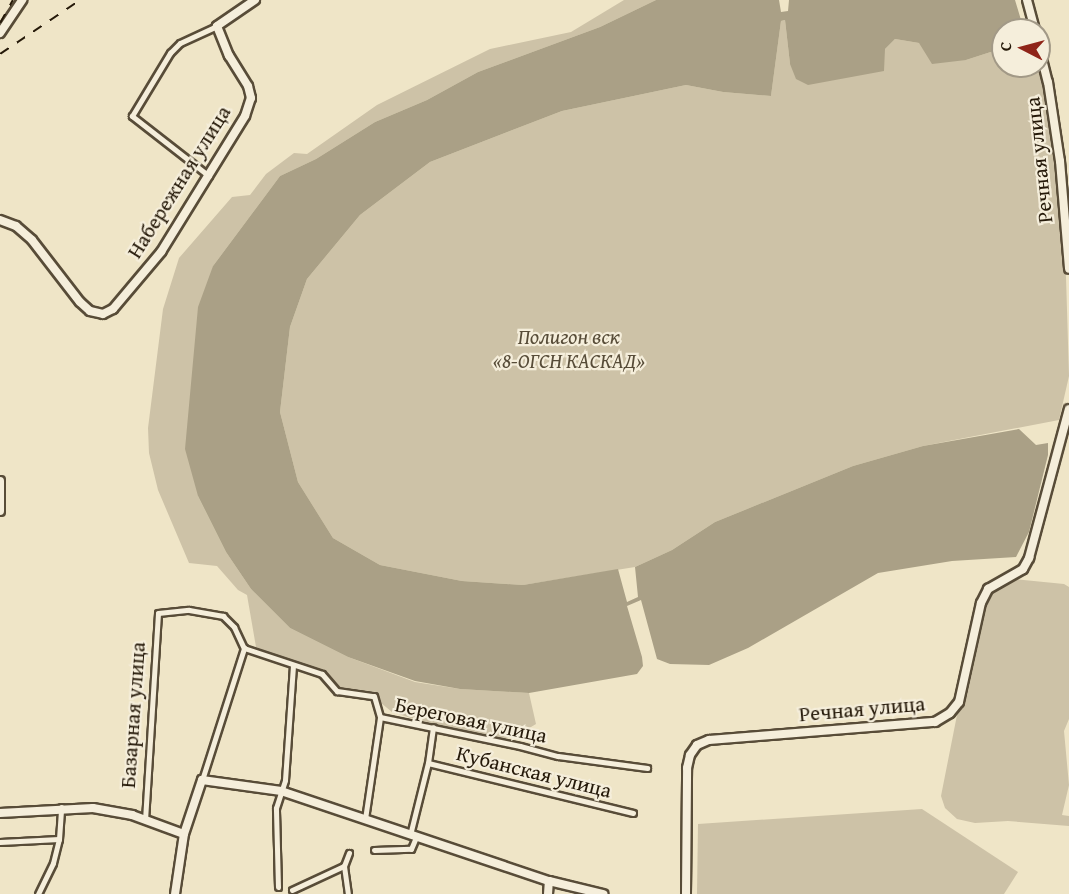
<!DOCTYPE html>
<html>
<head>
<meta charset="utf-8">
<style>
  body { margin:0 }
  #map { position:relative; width:1069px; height:894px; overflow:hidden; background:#efe5c7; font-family:"Gentium Book Plus",serif }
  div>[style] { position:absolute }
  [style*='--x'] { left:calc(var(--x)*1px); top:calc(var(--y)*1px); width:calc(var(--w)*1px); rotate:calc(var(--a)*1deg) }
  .green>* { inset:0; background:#cdc2a7 }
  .water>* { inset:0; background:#aaa086 }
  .roads { filter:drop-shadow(2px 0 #584c38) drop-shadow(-2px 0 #584c38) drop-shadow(0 2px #584c38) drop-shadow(0 -2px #584c38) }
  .minor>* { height:5px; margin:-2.5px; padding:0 2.5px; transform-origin:2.5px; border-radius:2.5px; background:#f5eedb }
  .secondary>* { height:8px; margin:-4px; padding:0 4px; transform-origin:4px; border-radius:4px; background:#f5eedb }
  .rail>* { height:1.5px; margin-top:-0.75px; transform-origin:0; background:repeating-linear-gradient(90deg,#251909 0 10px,transparent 0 20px) }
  span { translate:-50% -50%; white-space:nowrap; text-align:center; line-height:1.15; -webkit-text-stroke:4.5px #f5eedb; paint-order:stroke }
  .street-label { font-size:21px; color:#251909 }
  .park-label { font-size:21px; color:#574c38; font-style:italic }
  .north { position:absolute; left:991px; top:18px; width:60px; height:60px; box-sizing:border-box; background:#f5eedb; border:2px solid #a29987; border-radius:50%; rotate:276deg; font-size:16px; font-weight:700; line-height:24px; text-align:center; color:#251909 }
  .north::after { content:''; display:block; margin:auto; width:21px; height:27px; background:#8f2418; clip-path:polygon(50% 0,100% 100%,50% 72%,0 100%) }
</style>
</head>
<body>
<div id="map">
  <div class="green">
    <i style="clip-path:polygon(624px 0,656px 0,600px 27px,478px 72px,427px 100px,375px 122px,316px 159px,280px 176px,213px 266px,198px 496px,226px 552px,251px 589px,290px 628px,348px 657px,415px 682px,460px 689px,529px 693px,536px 724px,521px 733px,502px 739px,414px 719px,392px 712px,381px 703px,376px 692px,340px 687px,322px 670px,307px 668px,256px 647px,247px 595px,238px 590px,217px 566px,189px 563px,158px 490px,149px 453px,148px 428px,163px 309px,179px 258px,232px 197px,250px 195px,266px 174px,294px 153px,307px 154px,377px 105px,490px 49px,571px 32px)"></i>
    <i style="clip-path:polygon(785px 20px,790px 64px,885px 49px,895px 39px,919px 43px,966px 60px,1003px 48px,1003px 66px,1039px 66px,1039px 61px,1045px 82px,1066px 277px,1069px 376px,1059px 420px,923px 446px,853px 466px,715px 522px,672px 550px,635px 567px,523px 585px,462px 581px,380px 565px,333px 538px,298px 482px,280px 412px,290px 327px,307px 279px,360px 215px,430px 162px,562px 111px,686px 85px,723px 92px,771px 96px,781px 21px)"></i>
    <i style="clip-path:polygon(1014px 579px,1064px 584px,1069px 587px,1069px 719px,1064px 731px,1069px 785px,1062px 815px,1069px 816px,1069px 826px,1008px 821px,975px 823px,957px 819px,945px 808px,941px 796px,957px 715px,967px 696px,988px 599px,995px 590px)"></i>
    <i style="clip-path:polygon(922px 809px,1018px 872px,1004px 894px,697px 894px,698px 824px)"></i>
  </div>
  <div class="water">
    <i style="clip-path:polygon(656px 0,779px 0,781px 12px,788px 11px,789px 0,1015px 0,1024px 30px,1003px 30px,1003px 48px,966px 60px,932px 64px,919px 43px,895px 39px,885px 49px,884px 71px,808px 85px,796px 79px,790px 64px,785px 20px,781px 21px,771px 96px,723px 92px,686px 85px,562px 111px,430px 162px,360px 215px,307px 279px,290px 327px,280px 412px,298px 482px,333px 538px,380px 565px,462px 581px,523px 585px,618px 569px,627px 602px,638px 597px,635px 567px,672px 550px,715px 522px,853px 466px,923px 446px,1019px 429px,1036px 445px,1048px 443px,1048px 455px,1029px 532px,1016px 557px,952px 561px,878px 573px,748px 648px,709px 665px,670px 664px,657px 659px,641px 600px,627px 606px,642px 657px,643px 666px,637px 674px,529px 693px,460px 689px,415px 681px,348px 657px,290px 628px,251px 589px,226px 552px,198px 496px,185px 449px,198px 307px,213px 266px,280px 176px,316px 159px,375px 122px,427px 100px,478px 72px,600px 27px)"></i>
  </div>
  <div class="roads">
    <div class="minor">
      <i style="--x:209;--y:176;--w:98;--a:-142.1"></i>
      <i style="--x:132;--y:116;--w:74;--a:-58.9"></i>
      <i style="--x:170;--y:53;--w:14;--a:-45"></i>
      <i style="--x:180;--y:43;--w:41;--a:-24.7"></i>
      <i style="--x:244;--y:648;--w:82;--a:18.4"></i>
      <i style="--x:322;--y:674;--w:23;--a:49"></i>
      <i style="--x:337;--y:691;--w:37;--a:8"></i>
      <i style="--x:374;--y:696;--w:22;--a:74"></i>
      <i style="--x:380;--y:717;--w:143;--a:11.7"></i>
      <i style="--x:520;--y:746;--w:39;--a:15"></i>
      <i style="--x:558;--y:756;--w:90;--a:7.7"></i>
      <i style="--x:428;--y:763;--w:211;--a:13.7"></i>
      <i style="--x:202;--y:780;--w:139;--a:-72.3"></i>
      <i style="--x:365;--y:819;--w:103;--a:-81.6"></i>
      <i style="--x:145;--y:820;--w:207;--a:-86.4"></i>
      <i style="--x:158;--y:613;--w:31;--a:-6"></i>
      <i style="--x:189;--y:610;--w:35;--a:10"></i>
      <i style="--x:223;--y:616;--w:16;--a:45"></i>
      <i style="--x:234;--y:627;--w:23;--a:65"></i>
      <i style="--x:410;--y:835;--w:74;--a:-76"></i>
      <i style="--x:428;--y:763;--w:36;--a:-82"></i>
      <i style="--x:0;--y:842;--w:59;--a:-2.9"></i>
      <i style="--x:374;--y:850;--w:37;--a:-2"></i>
      <i style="--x:411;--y:849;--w:13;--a:-67"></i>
      <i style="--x:344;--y:866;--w:28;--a:82"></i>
      <i style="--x:278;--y:887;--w:79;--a:-91.5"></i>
      <i style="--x:276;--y:808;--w:29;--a:-72"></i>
      <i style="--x:285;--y:780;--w:114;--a:-86"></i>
      <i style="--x:292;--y:890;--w:57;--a:-24.8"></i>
      <i style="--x:344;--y:866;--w:14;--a:-69"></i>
      <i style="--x:38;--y:894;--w:34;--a:-64"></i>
      <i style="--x:53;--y:863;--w:25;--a:-76"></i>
      <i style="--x:59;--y:839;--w:32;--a:-86"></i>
    </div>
    <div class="secondary">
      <i style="--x:1027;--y:0;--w:31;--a:75"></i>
      <i style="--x:0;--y:33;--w:40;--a:-56"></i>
      <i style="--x:1039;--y:47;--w:36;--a:76"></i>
      <i style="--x:1048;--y:82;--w:80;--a:81.4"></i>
      <i style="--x:1060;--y:161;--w:108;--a:85.2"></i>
      <i style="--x:0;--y:220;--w:17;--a:21"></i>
      <i style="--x:16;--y:226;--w:21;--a:41"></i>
      <i style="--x:32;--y:240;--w:78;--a:52.3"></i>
      <i style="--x:80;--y:302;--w:13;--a:42"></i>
      <i style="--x:90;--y:311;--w:13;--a:13"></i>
      <i style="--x:103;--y:314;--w:11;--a:-27"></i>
      <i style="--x:113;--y:309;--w:75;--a:-49.9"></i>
      <i style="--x:161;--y:252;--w:160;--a:-58.3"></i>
      <i style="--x:245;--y:116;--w:19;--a:-72"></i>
      <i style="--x:251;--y:98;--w:12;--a:-104"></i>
      <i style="--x:248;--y:86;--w:36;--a:-122"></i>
      <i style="--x:229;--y:56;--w:32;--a:-112"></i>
      <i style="--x:217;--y:26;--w:46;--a:-34.4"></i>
      <i style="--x:0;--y:481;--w:30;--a:90"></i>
      <i style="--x:0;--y:813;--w:93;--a:-3.1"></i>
      <i style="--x:93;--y:808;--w:40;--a:10"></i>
      <i style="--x:132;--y:815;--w:55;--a:20.1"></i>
      <i style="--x:175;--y:894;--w:61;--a:-81.5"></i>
      <i style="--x:184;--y:834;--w:57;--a:-71.6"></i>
      <i style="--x:202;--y:780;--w:80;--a:7.9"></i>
      <i style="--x:281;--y:791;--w:283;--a:18.6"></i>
      <i style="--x:549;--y:881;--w:56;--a:13.5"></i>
      <i style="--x:548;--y:894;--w:13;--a:-86"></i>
      <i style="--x:686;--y:894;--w:126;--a:-89.5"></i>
      <i style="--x:687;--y:768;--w:13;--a:-77"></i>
      <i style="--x:690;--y:755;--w:12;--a:-55"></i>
      <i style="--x:697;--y:745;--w:13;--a:-23"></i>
      <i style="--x:709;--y:740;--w:227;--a:-4.6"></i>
      <i style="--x:935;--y:722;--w:17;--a:-31"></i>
      <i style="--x:950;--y:713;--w:14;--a:-51"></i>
      <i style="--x:959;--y:702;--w:101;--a:-77.5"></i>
      <i style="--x:981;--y:603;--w:16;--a:-63"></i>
      <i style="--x:988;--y:589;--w:40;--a:-29.7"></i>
      <i style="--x:1023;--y:569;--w:13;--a:-61"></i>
      <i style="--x:1029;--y:558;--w:154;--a:-75"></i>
    </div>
  </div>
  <div class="rail">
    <i style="--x:0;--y:23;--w:26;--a:-61"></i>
    <i style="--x:0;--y:54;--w:97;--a:-34"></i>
  </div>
  <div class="street-label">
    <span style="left:1039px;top:160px;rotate:-96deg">Речная улица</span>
    <span style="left:179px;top:182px;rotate:-58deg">Набережная улица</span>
    <span style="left:862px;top:709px;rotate:-5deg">Речная улица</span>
    <span style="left:133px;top:715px;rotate:-86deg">Базарная улица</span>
    <span style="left:471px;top:720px;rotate:12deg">Береговая улица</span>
    <span style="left:534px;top:772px;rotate:14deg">Кубанская улица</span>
  </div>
  <div class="park-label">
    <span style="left:569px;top:349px">Полигон вск<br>«8-ОГСН КАСКАД»</span>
  </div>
  <div class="north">С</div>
</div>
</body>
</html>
